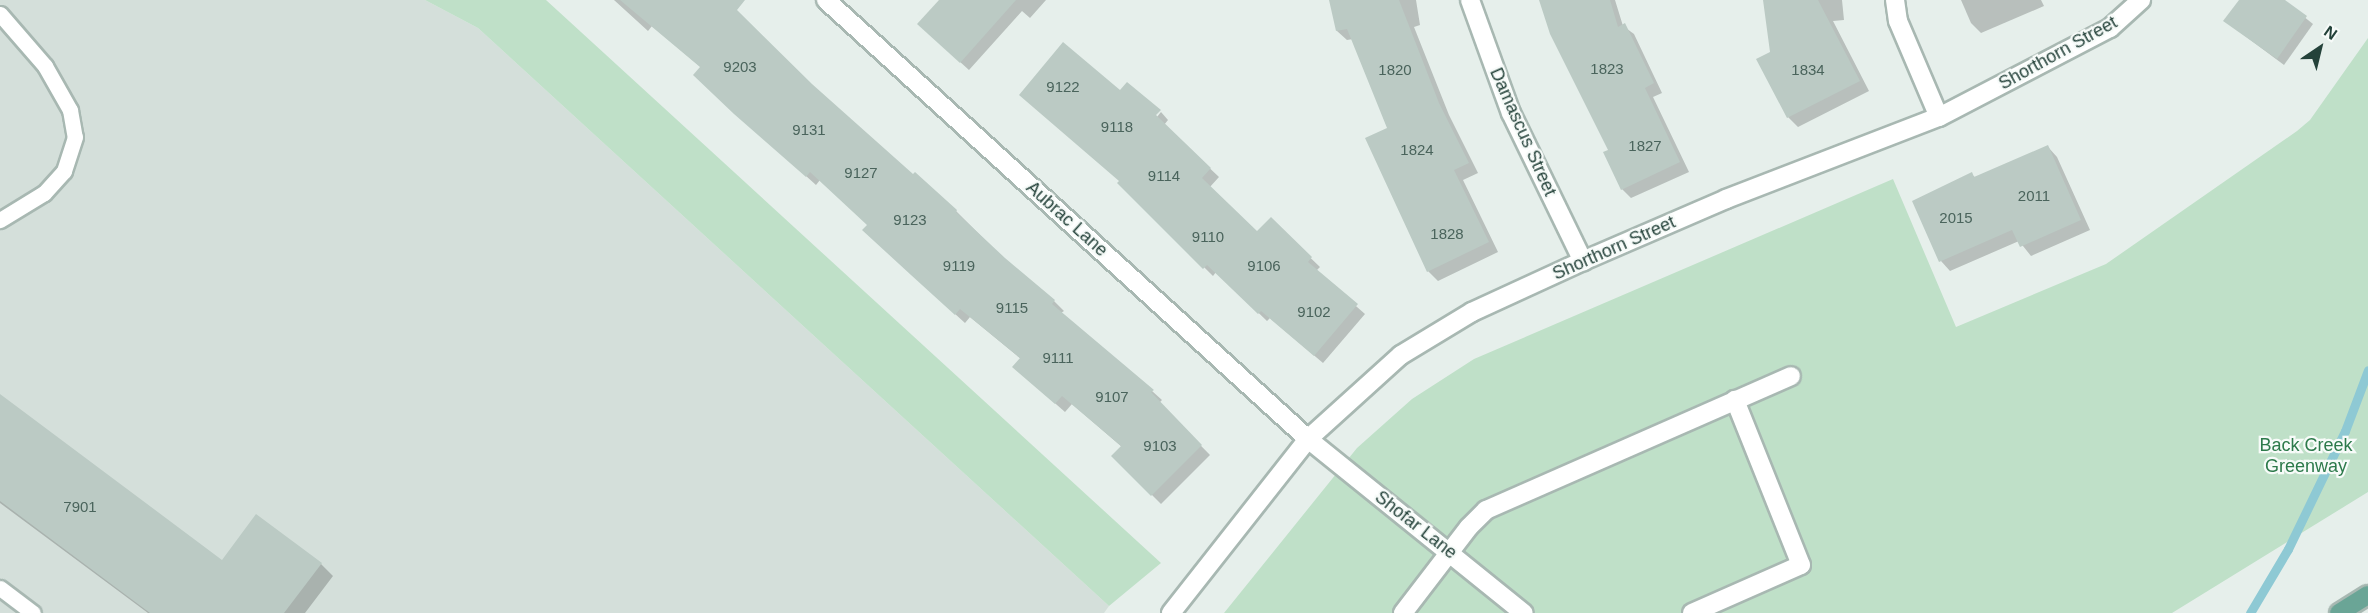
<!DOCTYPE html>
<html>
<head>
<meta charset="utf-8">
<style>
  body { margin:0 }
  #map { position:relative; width:2368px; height:613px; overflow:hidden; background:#e6efeb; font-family:Arial,sans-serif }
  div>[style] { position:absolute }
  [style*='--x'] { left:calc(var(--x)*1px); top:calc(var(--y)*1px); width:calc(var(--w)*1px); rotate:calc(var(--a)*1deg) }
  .built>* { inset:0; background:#d4dfda }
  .green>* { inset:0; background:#bfe0c8 }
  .shadow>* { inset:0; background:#0003 }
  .stream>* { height:9px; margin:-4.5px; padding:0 4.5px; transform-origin:4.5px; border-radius:4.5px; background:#8ec9d4 }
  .building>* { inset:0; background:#bbcac4 }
  .roads { filter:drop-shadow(2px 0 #a8b8b2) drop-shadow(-2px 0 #a8b8b2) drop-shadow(0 2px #a8b8b2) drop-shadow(0 -2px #a8b8b2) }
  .service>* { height:15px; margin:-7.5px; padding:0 7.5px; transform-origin:7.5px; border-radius:7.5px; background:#fff }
  .minor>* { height:18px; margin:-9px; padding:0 9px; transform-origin:9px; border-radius:9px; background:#fff }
  .primary>* { height:18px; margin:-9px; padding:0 9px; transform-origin:9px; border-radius:9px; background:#6aa596 }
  span { translate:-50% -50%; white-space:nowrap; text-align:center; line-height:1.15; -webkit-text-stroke:4.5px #f7fbf9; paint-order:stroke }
  .number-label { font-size:15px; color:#4a645c }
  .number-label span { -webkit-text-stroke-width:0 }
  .street-label { font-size:18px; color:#24423a }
  .park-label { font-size:18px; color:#2d7a4b }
  .north { position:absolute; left:2290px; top:18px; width:60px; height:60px; -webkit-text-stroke:4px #f7fbf9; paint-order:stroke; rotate:35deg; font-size:16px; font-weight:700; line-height:24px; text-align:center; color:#24423a }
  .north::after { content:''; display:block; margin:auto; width:21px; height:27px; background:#24423a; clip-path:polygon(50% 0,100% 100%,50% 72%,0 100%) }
</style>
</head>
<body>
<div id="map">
  <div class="built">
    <i style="clip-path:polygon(0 0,425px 0,478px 28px,1109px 606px,1104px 613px,0 613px)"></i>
  </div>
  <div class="green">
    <i style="clip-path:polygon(425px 0,546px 0,1161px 563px,1109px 606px,478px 28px)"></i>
    <i style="clip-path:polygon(2368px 38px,2368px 492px,2172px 613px,1224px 613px,1357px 448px,1412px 399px,1474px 359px,1893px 179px,1956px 327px,2106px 264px,2297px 131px,2310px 120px)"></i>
  </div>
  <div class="shadow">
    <i style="clip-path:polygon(614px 0,724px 0,812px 86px,913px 177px,956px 211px,1004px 259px,1054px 301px,1064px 311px,1061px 313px,1152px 391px,1162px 400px,1159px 403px,1210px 455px,1161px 504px,1113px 456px,1122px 447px,1072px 404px,1065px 412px,1024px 376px,1021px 359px,970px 317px,965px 323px,873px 239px,869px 225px,820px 180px,816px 185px,704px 84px,702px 68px,652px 26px,648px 31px)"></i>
    <i style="clip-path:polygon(941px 0,1046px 0,1030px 18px,1022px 11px,969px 70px,928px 33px)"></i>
    <i style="clip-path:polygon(1331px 0,1416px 0,1420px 25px,1414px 27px,1449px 115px,1478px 173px,1463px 180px,1498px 252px,1438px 281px,1428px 271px,1388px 129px,1353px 39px,1347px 40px,1337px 31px)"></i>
    <i style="clip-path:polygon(1541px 0,1615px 0,1623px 26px,1634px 34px,1662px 93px,1653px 97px,1689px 172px,1631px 198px,1622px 189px,1610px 151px)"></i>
    <i style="clip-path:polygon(1764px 0,1842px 0,1844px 20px,1833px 21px,1869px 91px,1798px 127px,1788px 117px,1771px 53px)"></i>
    <i style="clip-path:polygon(1961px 0,2041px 0,2044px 6px,1981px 33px,1971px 23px)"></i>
    <i style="clip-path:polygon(2240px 0,2283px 0,2313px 24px,2284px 65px,2225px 21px)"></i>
    <i style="clip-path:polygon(1161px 112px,1168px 120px,1164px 125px,1219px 177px,1209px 188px,1257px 234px,1271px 220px,1320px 267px,1316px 271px,1365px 314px,1323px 363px,1270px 318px,1267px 321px,1216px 272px,1213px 276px,1119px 183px,1150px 120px,1153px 122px)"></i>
    <i style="clip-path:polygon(2048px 147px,2057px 157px,2090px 230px,2031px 256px,2019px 241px,1950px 271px,1941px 261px,1971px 174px,1976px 178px)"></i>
    <i style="clip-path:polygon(0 396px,222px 562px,321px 564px,333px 576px,305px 613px,148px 613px,0 503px)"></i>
  </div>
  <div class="stream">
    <i style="--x:2250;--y:613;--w:74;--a:-59.3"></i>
    <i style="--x:2288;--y:549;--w:131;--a:-64.2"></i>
    <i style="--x:2345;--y:431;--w:65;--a:-69.3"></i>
  </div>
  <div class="building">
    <i style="clip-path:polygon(620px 0,745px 0,737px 10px,812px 84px,913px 174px,915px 172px,957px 210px,956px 212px,1005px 258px,1055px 300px,1052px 304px,1154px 390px,1151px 392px,1202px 445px,1151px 496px,1111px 456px,1121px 446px,1062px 396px,1055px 404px,1012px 367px,1020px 358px,960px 309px,955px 315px,911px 275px,862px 230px,867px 225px,810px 172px,806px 177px,734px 114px,693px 75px,700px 67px)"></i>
    <i style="clip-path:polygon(939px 0,1016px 0,960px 63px,917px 24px)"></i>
    <i style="clip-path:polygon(1329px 0,1399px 0,1439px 103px,1469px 163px,1454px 170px,1489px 242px,1427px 272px,1365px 138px,1387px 128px,1347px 29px,1336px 31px)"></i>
    <i style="clip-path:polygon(1539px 0,1610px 0,1618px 27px,1625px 23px,1654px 83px,1645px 88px,1680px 162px,1621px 190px,1603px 152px,1608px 150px,1550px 34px)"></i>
    <i style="clip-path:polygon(1763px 0,1818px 0,1860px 81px,1787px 118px,1756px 59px,1770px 52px)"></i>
    <i style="clip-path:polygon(2239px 0,2285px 0,2307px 16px,2277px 59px,2223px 21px)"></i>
    <i style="clip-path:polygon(1063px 42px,1120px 90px,1127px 82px,1161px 110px,1156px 115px,1211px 168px,1202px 178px,1257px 231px,1271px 217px,1312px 257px,1308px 262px,1358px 304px,1314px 356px,1261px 311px,1258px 314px,1207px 265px,1203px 269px,1117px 183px,1119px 181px,1019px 95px)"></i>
    <i style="clip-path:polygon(2048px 145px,2081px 220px,2020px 247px,2012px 230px,1939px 262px,1912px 201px,1972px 172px,1974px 177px)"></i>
    <i style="clip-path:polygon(0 394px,222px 560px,256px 514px,322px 563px,284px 613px,150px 613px,0 501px)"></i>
  </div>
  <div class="roads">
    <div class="service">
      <i style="--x:0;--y:14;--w:69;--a:49.1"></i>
      <i style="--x:45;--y:66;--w:51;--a:60.4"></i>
      <i style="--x:70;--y:110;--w:27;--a:80"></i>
      <i style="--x:75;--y:137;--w:36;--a:108"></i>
      <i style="--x:64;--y:171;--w:30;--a:132"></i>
      <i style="--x:44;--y:193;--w:52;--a:148.5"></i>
      <i style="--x:0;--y:588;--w:41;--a:37.1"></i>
    </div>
    <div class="minor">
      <i style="--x:826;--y:0;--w:652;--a:42.33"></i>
      <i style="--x:1308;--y:439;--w:277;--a:38.9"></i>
      <i style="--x:1470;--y:0;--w:120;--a:70.1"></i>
      <i style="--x:1511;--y:113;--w:165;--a:64.1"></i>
      <i style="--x:1895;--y:0;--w:21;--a:82"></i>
      <i style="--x:1898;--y:21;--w:104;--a:66.9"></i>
      <i style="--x:1171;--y:613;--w:221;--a:-51.8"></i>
      <i style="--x:1308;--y:439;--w:125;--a:-42.1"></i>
      <i style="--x:1401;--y:355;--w:83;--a:-31.2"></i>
      <i style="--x:1472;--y:312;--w:122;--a:-24.7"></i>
      <i style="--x:1583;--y:261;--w:156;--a:-23.4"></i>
      <i style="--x:1726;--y:199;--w:228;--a:-21.1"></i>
      <i style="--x:1939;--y:117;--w:193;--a:-27.5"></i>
      <i style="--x:2110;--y:28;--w:42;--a:-42.1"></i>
      <i style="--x:1403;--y:613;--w:108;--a:-52.5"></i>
      <i style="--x:1469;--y:527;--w:24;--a:-45"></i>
      <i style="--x:1486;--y:510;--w:333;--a:-23.7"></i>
      <i style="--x:1692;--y:613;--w:119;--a:-23.8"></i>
      <i style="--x:1801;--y:565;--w:178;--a:-111.8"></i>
    </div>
    <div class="primary">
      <i style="--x:2339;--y:613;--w:34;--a:-32"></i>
    </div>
  </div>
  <div class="number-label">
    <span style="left:740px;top:67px">9203</span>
    <span style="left:1607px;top:69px">1823</span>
    <span style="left:1395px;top:70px">1820</span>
    <span style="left:1808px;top:70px">1834</span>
    <span style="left:1063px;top:87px">9122</span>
    <span style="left:1117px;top:127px">9118</span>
    <span style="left:809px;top:130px">9131</span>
    <span style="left:1645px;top:146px">1827</span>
    <span style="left:1417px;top:150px">1824</span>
    <span style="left:861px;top:173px">9127</span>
    <span style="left:1164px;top:176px">9114</span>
    <span style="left:2034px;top:196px">2011</span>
    <span style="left:1956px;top:218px">2015</span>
    <span style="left:910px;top:220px">9123</span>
    <span style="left:1447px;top:234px">1828</span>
    <span style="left:1208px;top:237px">9110</span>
    <span style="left:959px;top:266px">9119</span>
    <span style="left:1264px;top:266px">9106</span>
    <span style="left:1012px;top:308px">9115</span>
    <span style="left:1314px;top:312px">9102</span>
    <span style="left:1058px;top:358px">9111</span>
    <span style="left:1112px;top:397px">9107</span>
    <span style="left:1160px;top:446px">9103</span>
    <span style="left:80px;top:507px">7901</span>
  </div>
  <div class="street-label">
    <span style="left:2058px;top:53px;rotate:-29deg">Shorthorn Street</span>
    <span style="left:1523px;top:132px;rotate:66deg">Damascus Street</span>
    <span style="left:1067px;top:219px;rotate:42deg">Aubrac Lane</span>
    <span style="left:1614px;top:248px;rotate:-24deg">Shorthorn Street</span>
    <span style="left:1416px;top:525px;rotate:38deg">Shofar Lane</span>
  </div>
  <div class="park-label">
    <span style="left:2306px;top:456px">Back Creek<br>Greenway</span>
  </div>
  <div class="north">N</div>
</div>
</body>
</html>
